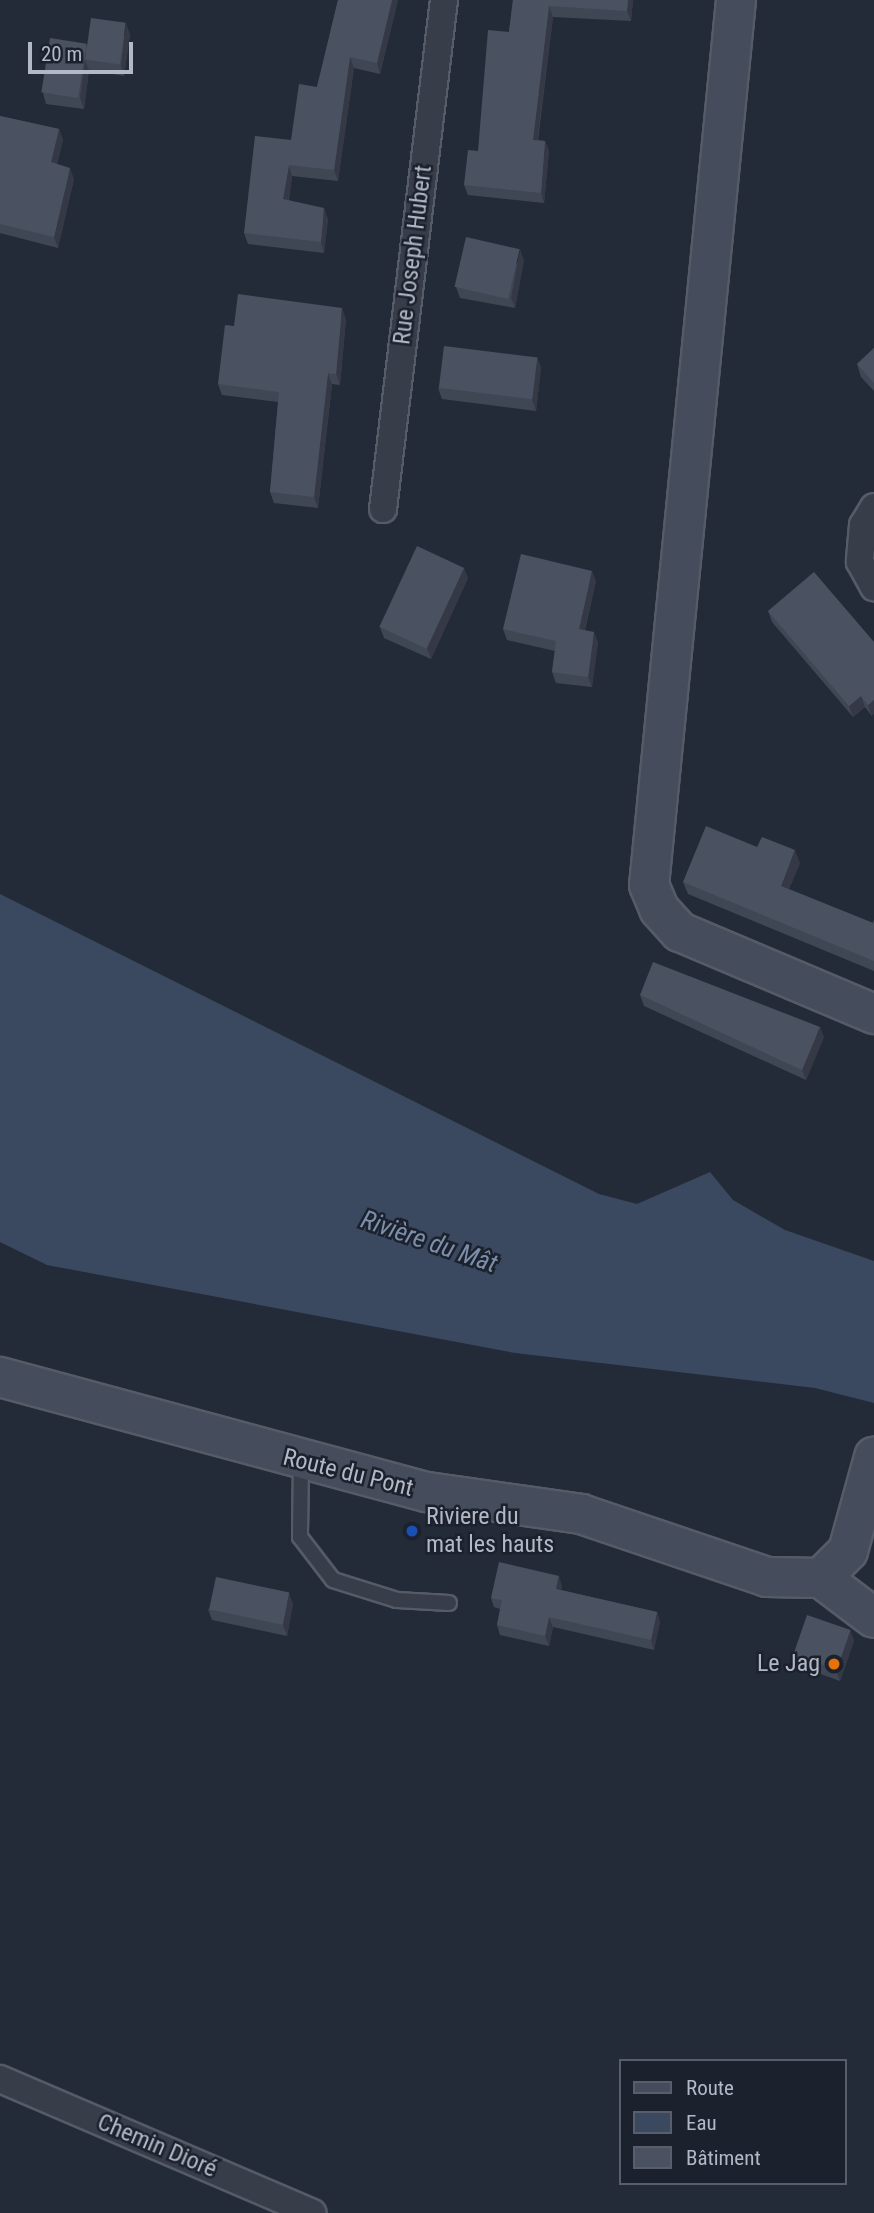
<!DOCTYPE html>
<html>
<head>
<meta charset="utf-8">
<style>
  body { margin:0 }
  #map { position:relative; width:874px; height:2213px; overflow:hidden; background:#242b38; font-family:"Roboto Condensed",sans-serif }
  div>[style] { position:absolute }
  [style*='--x'] { left:calc(var(--x)*1px); top:calc(var(--y)*1px); width:calc(var(--w)*1px); rotate:calc(var(--a)*1deg) }
  .water>* { inset:0; background:#3a4860 }
  .roads { filter:drop-shadow(2px 0 #555b67) drop-shadow(-2px 0 #555b67) drop-shadow(0 2px #555b67) drop-shadow(0 -2px #555b67) }
  .lane>* { height:14px; margin:-7px; padding:0 7px; transform-origin:7px; border-radius:7px; background:#373d49 }
  .street>* { height:26px; margin:-13px; padding:0 13px; transform-origin:13px; border-radius:13px; background:#373d49 }
  .secondary>* { height:38px; margin:-19px; padding:0 19px; transform-origin:19px; border-radius:19px; background:#454c5b }
  .wall>* { inset:0; background:#404754 }
  .shaded-wall>* { inset:0; background:#343945 }
  .building>* { inset:0; background:#4a5262; transform-origin:0 0 }
  .dots>* { width:19px; height:19px; translate:-50% -50%; box-sizing:border-box; border:4px solid #1c222d; border-radius:50% }
  span { translate:-50% -50%; white-space:nowrap; text-align:center; line-height:1.15; -webkit-text-stroke:5px #1c222d; paint-order:stroke }
  .street-label { font-size:24px; color:#b2b8c5 }
  .poi-label { font-size:24px; color:#b2b8c5 }
  .left { translate:0 -50%; text-align:left }
  .right { translate:-100% -50%; text-align:right }
  .water-label { font-size:26px; color:#7c8eaa; font-style:italic }
  .legend { position:absolute; left:619px; top:2059px; width:228px; height:126px; box-sizing:border-box; background:#1c222d; border:2px solid #585e6a; margin:0; padding:9px 12px; list-style:none; font-size:21px; color:#b2b8c5 }
  .legend li { display:flex; align-items:center; gap:14px; height:35px }
  .legend b { width:35px; border:2px solid #585e6a }
  .scale { position:absolute; left:28px; top:42px; width:105px; height:32px; box-sizing:border-box; border:4px solid #b2b8c5; border-top:0; padding-left:9px; font-size:21px; line-height:24px; white-space:nowrap; color:#b2b8c5; -webkit-text-stroke:5px #1c222d; paint-order:stroke }
</style>
</head>
<body>
<div id="map">
  <div class="water">
    <i style="clip-path:polygon(0 894px,599px 1194px,637px 1204px,710px 1172px,733px 1200px,785px 1230px,874px 1261px,874px 1403px,815px 1388px,515px 1353px,47px 1265px,0 1242px)"></i>
  </div>
  <div class="roads">
    <div class="lane">
      <i style="--x:301;--y:1462;--w:75;--a:90.8"></i>
      <i style="--x:300;--y:1537;--w:54;--a:52.5"></i>
      <i style="--x:333;--y:1580;--w:67;--a:17.4"></i>
      <i style="--x:397;--y:1600;--w:52;--a:3.3"></i>
    </div>
    <div class="street">
      <i style="--x:874;--y:507;--w:21;--a:121"></i>
      <i style="--x:863;--y:525;--w:37;--a:95"></i>
      <i style="--x:860;--y:562;--w:29;--a:61"></i>
      <i style="--x:383;--y:509;--w:513;--a:-83.17"></i>
      <i style="--x:0;--y:2079;--w:340;--a:23.2"></i>
    </div>
    <div class="secondary">
      <i style="--x:736;--y:0;--w:889;--a:95.61"></i>
      <i style="--x:649;--y:885;--w:26;--a:67"></i>
      <i style="--x:659;--y:909;--w:31;--a:48"></i>
      <i style="--x:680;--y:932;--w:211;--a:22.9"></i>
      <i style="--x:0;--y:1377;--w:442;--a:15.1"></i>
      <i style="--x:427;--y:1492;--w:156;--a:8.1"></i>
      <i style="--x:581;--y:1514;--w:196;--a:18.7"></i>
      <i style="--x:767;--y:1577;--w:54;--a:1.1"></i>
      <i style="--x:821;--y:1578;--w:38;--a:-45"></i>
      <i style="--x:848;--y:1551;--w:98;--a:-74.5"></i>
      <i style="--x:821;--y:1578;--w:66;--a:37"></i>
    </div>
  </div>
  <div class="wall">
    <i style="clip-path:polygon(338px 0,398px 0,380px 74px,354px 68px,338px 181px,292px 176px,289px 200px,328px 219px,324px 253px,248px 244px,244px 233px,317px 87px)"></i>
    <i style="clip-path:polygon(513px 0,633px 0,631px 21px,553px 17px,538px 140px,545px 141px,549px 151px,544px 203px,468px 195px,464px 185px,478px 151px,509px 32px)"></i>
    <i style="clip-path:polygon(130px 34px,124px 76px,89px 70px,84px 109px,46px 104px,43px 93px,88px 44px)"></i>
    <i style="clip-path:polygon(0 116px,59px 129px,63px 140px,57px 164px,74px 179px,58px 248px,0 233px)"></i>
    <i style="clip-path:polygon(524px 260px,515px 308px,460px 298px,456px 287px)"></i>
    <i style="clip-path:polygon(346px 319px,340px 385px,332px 384px,318px 508px,274px 503px,270px 492px,278px 402px,222px 395px,218px 384px,234px 326px)"></i>
    <i style="clip-path:polygon(874px 348px,874px 391px,861px 377px,857px 364px)"></i>
    <i style="clip-path:polygon(537px 357px,541px 368px,536px 411px,442px 399px,438px 388px)"></i>
    <i style="clip-path:polygon(468px 578px,431px 659px,384px 638px,380px 627px)"></i>
    <i style="clip-path:polygon(596px 581px,585px 630px,598px 642px,592px 687px,556px 683px,552px 672px,555px 651px,507px 640px,503px 629px)"></i>
    <i style="clip-path:polygon(768px 611px,874px 642px,872px 716px,865px 707px,853px 717px,772px 622px)"></i>
    <i style="clip-path:polygon(757px 847px,800px 863px,789px 889px,873px 923px,874px 920px,874px 971px,688px 894px,683px 882px)"></i>
    <i style="clip-path:polygon(640px 995px,824px 1037px,806px 1080px,644px 1006px)"></i>
    <i style="clip-path:polygon(562px 1586px,561px 1590px,657px 1612px,660px 1622px,654px 1650px,553px 1627px,549px 1646px,500px 1635px,497px 1625px,500px 1609px,494px 1607px,491px 1598px)"></i>
    <i style="clip-path:polygon(293px 1604px,287px 1636px,212px 1620px,208px 1609px)"></i>
    <i style="clip-path:polygon(850px 1630px,854px 1641px,840px 1681px,798px 1666px,794px 1655px)"></i>
  </div>
  <div class="shaded-wall">
    <i style="clip-path:polygon(392px 0,398px 0,380px 74px,377px 63px)"></i>
    <i style="clip-path:polygon(628px 0,633px 0,631px 21px,627px 11px)"></i>
    <i style="clip-path:polygon(549px 6px,553px 17px,536px 150px,533px 140px)"></i>
    <i style="clip-path:polygon(126px 23px,130px 34px,124px 76px,121px 65px)"></i>
    <i style="clip-path:polygon(87px 44px,85px 60px,89px 70px,84px 109px,80px 98px)"></i>
    <i style="clip-path:polygon(350px 57px,354px 68px,338px 181px,334px 170px)"></i>
    <i style="clip-path:polygon(59px 129px,63px 140px,55px 173px,51px 162px)"></i>
    <i style="clip-path:polygon(545px 141px,549px 151px,544px 203px,541px 193px)"></i>
    <i style="clip-path:polygon(289px 165px,292px 176px,287px 210px,283px 199px)"></i>
    <i style="clip-path:polygon(70px 168px,74px 179px,58px 248px,54px 237px)"></i>
    <i style="clip-path:polygon(324px 208px,328px 219px,324px 253px,321px 242px)"></i>
    <i style="clip-path:polygon(520px 249px,524px 260px,515px 308px,511px 298px)"></i>
    <i style="clip-path:polygon(342px 308px,346px 319px,340px 385px,336px 374px)"></i>
    <i style="clip-path:polygon(537px 357px,541px 368px,536px 411px,532px 400px)"></i>
    <i style="clip-path:polygon(328px 373px,332px 384px,318px 508px,314px 497px)"></i>
    <i style="clip-path:polygon(464px 568px,468px 578px,431px 659px,427px 648px)"></i>
    <i style="clip-path:polygon(592px 571px,596px 581px,582px 640px,579px 629px)"></i>
    <i style="clip-path:polygon(594px 632px,598px 642px,592px 687px,588px 677px)"></i>
    <i style="clip-path:polygon(861px 696px,865px 707px,853px 717px,849px 706px)"></i>
    <i style="clip-path:polygon(874px 700px,874px 714px,872px 716px,868px 705px)"></i>
    <i style="clip-path:polygon(795px 850px,800px 863px,785px 898px,781px 886px)"></i>
    <i style="clip-path:polygon(820px 1027px,824px 1037px,806px 1080px,802px 1070px)"></i>
    <i style="clip-path:polygon(559px 1576px,562px 1586px,559px 1599px,556px 1589px)"></i>
    <i style="clip-path:polygon(289px 1593px,293px 1604px,287px 1636px,283px 1625px)"></i>
    <i style="clip-path:polygon(657px 1612px,660px 1622px,654px 1650px,651px 1640px)"></i>
    <i style="clip-path:polygon(549px 1617px,553px 1627px,549px 1646px,545px 1636px)"></i>
    <i style="clip-path:polygon(850px 1630px,854px 1641px,840px 1681px,836px 1670px)"></i>
  </div>
  <div class="building">
    <i style="clip-path:polygon(338px 0,392px 0,377px 63px,350px 57px,334px 170px,289px 165px,283px 199px,324px 208px,321px 242px,244px 233px,255px 136px,291px 140px,299px 84px,317px 87px)"></i>
    <i style="clip-path:polygon(513px 0,628px 0,627px 11px,549px 6px,533px 140px,545px 141px,541px 193px,464px 185px,468px 150px,478px 151px,488px 30px,509px 32px)"></i>
    <i style="left:91px;top:18px;width:35px;height:42px;rotate:8deg"></i>
    <i style="left:50px;top:38px;width:37px;height:55px;rotate:9deg"></i>
    <i style="clip-path:polygon(0 116px,59px 129px,51px 162px,70px 168px,54px 237px,0 224px)"></i>
    <i style="left:466px;top:237px;width:55px;height:51px;rotate:13deg"></i>
    <i style="clip-path:polygon(238px 294px,342px 308px,336px 374px,328px 373px,314px 497px,270px 492px,279px 392px,218px 384px,225px 325px,234px 326px)"></i>
    <i style="left:444px;top:346px;width:94px;height:42px;rotate:7deg"></i>
    <i style="clip-path:polygon(874px 348px,874px 383px,857px 364px)"></i>
    <i style="left:417px;top:546px;width:52px;height:89px;rotate:25deg"></i>
    <i style="clip-path:polygon(521px 554px,592px 571px,579px 629px,594px 632px,588px 677px,552px 672px,556px 641px,503px 629px)"></i>
    <i style="clip-path:polygon(814px 572px,874px 642px,874px 700px,868px 705px,861px 696px,849px 706px,768px 611px)"></i>
    <i style="clip-path:polygon(706px 826px,757px 847px,762px 837px,795px 850px,781px 886px,873px 923px,874px 920px,874px 961px,683px 882px)"></i>
    <i style="clip-path:polygon(653px 962px,820px 1027px,802px 1070px,640px 995px)"></i>
    <i style="clip-path:polygon(499px 1562px,559px 1576px,556px 1589px,657px 1612px,651px 1640px,549px 1617px,545px 1636px,497px 1625px,502px 1600px,491px 1598px)"></i>
    <i style="left:216px;top:1577px;width:75px;height:33px;rotate:12deg"></i>
    <i style="left:807px;top:1615px;width:46px;height:42px;rotate:19deg"></i>
  </div>
  <div class="dots">
    <i style="left:412px;top:1531px;background:#1a4fb4"></i>
    <i style="left:834px;top:1664px;background:#e8710a"></i>
  </div>
  <div class="street-label">
    <span style="left:413px;top:255px;rotate:-83deg">Rue Joseph Hubert</span>
    <span style="left:348px;top:1473px;rotate:14deg">Route du Pont</span>
    <span style="left:157px;top:2146px;rotate:23deg">Chemin Dioré</span>
  </div>
  <div class="poi-label">
    <span class="left" style="left:426px;top:1531px">Riviere du<br>mat les hauts</span>
    <span class="right" style="left:820px;top:1664px">Le Jag</span>
  </div>
  <div class="water-label">
    <span style="left:429px;top:1242px;rotate:19deg">Rivière du Mât</span>
  </div>
  <ul class="legend">
  <li><b style="height:9px;background:#454c5b"></b>Route</li>
  <li><b style="height:19px;background:#3a4860"></b>Eau</li>
  <li><b style="height:19px;background:#4a5262"></b>Bâtiment</li>
  </ul>
  <div class="scale">20 m</div>
</div>
</body>
</html>
